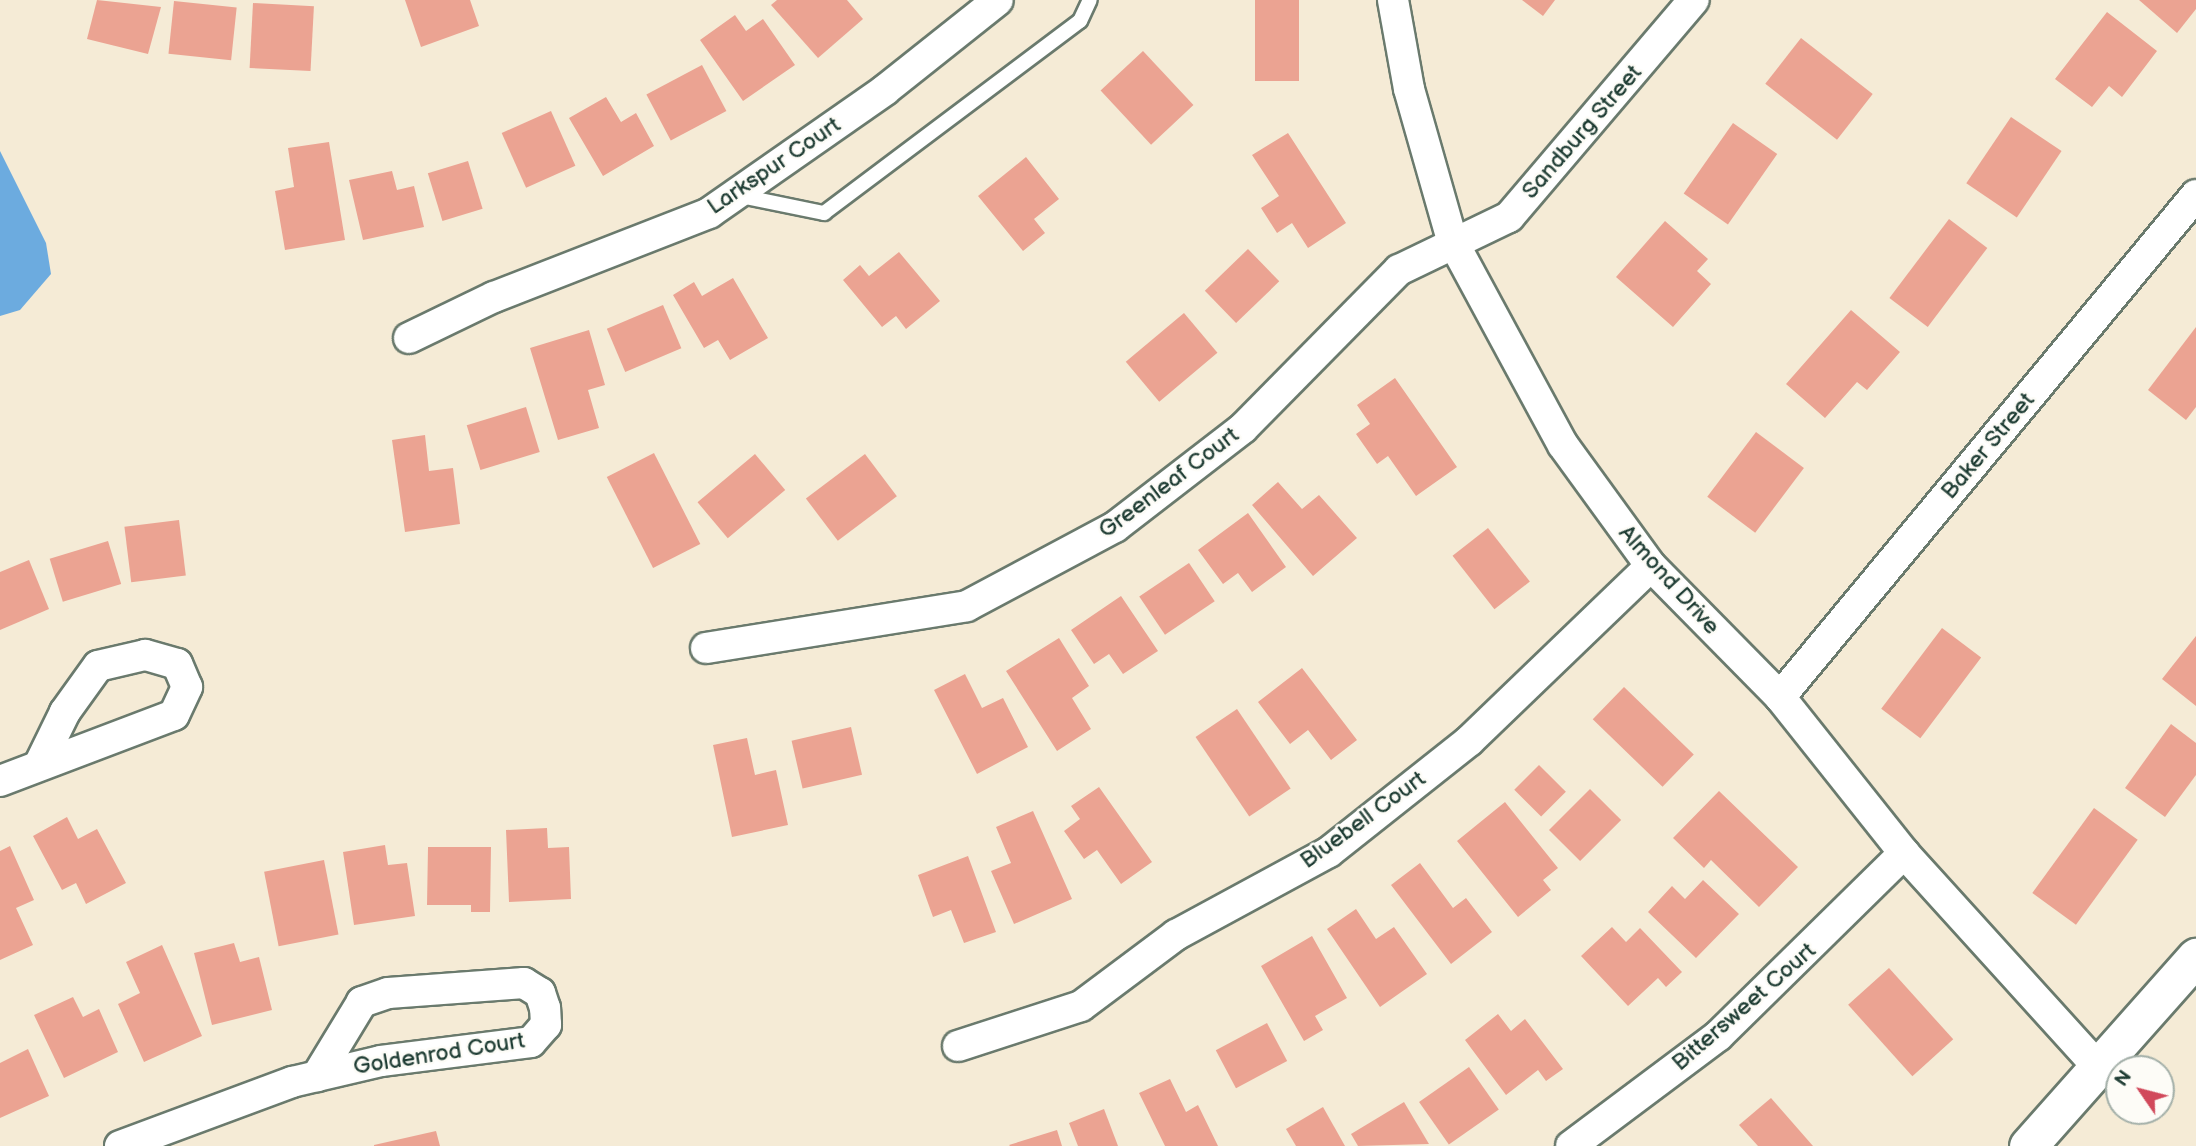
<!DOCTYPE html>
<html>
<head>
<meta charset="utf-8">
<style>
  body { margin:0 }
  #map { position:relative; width:2196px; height:1146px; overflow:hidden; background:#f5ebd6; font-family:"Balsamiq Sans",sans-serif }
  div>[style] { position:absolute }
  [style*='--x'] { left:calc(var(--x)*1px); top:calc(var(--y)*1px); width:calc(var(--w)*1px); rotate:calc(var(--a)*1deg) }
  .water>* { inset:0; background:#6cabdf }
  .building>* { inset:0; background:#eba392; transform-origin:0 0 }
  .roads { filter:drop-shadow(2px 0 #6a7a6d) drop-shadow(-2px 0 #6a7a6d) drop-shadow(0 2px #6a7a6d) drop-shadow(0 -2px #6a7a6d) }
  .service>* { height:14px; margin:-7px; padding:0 7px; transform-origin:7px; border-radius:7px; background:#fff }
  .minor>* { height:30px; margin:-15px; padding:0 15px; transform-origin:15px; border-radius:15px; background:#fff }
  .tertiary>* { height:37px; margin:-18.5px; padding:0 18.5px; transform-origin:18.5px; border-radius:18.5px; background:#fff }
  span { translate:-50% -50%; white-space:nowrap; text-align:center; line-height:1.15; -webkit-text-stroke:5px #fdfcf7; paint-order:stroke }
  .street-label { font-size:23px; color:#1f3d34 }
  .north { position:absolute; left:2105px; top:1055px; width:70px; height:70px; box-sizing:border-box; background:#fdfcf7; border:2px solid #a4b0a9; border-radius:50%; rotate:305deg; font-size:19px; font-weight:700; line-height:28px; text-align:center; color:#1f3d34 }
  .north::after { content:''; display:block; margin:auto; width:24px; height:32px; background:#d1495b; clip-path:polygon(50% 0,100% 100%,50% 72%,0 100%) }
</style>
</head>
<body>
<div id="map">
  <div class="water">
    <i style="clip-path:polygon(0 151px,46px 243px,51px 274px,20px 310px,0 316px)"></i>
  </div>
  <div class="building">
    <i style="clip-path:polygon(97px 0,161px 7px,148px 54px,87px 39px)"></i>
    <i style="clip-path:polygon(405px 0,470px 0,479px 26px,421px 47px)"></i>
    <i style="clip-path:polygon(777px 0,847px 0,863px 19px,818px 58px,771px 5px)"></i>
    <i style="left:1255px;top:0;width:44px;height:81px"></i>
    <i style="clip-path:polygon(1522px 0,1555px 0,1543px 16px)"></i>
    <i style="clip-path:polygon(2139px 0,2196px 0,2196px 9px,2177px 33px)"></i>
    <i style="left:174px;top:1px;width:63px;height:53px;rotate:6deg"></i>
    <i style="left:253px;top:3px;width:61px;height:65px;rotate:3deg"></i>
    <i style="clip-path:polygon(2107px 12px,2157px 51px,2122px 97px,2109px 86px,2092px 107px,2055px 79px)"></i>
    <i style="clip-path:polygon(735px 15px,746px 31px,763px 19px,795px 65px,743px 101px,700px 40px)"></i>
    <i style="left:1801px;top:38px;width:91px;height:58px;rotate:38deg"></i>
    <i style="left:1143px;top:51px;width:74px;height:58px;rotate:47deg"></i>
    <i style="left:702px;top:65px;width:52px;height:63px;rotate:62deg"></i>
    <i style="clip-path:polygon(606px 97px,621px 122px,636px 113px,654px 146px,603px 176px,569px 118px)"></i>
    <i style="left:551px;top:111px;width:60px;height:54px;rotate:66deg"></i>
    <i style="left:2011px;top:117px;width:61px;height:80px;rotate:34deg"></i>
    <i style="left:1733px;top:123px;width:54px;height:86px;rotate:35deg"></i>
    <i style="clip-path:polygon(1288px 133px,1346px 223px,1308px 248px,1292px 223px,1277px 233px,1261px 208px,1279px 196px,1252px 155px)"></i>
    <i style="clip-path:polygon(329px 142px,345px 240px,285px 250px,275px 191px,294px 187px,288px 148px)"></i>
    <i style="clip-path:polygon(1026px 157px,1059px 199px,1034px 219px,1045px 233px,1023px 251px,978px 196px)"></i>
    <i style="left:468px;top:161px;width:50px;height:42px;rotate:73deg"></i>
    <i style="clip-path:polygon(392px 171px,397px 190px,414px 186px,424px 227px,363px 240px,349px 180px)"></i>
    <i style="left:1949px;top:219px;width:48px;height:99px;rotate:37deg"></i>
    <i style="clip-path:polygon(1665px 221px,1708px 259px,1697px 271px,1711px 284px,1673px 327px,1616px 277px)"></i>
    <i style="left:1248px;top:249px;width:45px;height:60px;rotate:46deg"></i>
    <i style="clip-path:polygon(899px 252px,940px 301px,906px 329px,896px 316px,882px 327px,843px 280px,860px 265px,869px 276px)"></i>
    <i style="clip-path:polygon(733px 278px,768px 338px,730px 360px,718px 340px,704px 348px,673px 295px,694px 282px,702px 296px)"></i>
    <i style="left:663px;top:305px;width:47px;height:61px;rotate:67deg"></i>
    <i style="clip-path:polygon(1851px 310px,1900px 352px,1867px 390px,1857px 382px,1825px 418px,1786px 384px)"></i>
    <i style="left:1184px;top:313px;width:52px;height:76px;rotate:50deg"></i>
    <i style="clip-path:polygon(2196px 327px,2196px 407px,2186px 420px,2148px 390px)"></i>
    <i style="clip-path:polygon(589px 330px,605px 385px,588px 390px,599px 428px,558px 440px,530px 348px)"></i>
    <i style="clip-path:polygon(1395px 378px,1457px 467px,1416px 496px,1388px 456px,1377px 464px,1356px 434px,1370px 424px,1357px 405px)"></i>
    <i style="left:526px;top:407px;width:47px;height:62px;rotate:73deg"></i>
    <i style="left:1756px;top:432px;width:60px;height:81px;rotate:37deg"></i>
    <i style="clip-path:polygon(425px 435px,429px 471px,453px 468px,460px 524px,405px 532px,392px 440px)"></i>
    <i style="left:654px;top:453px;width:102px;height:53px;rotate:63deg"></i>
    <i style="left:755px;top:454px;width:47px;height:75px;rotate:50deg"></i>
    <i style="left:865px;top:454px;width:53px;height:74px;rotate:53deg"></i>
    <i style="clip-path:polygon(1278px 482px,1302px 509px,1319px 495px,1357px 538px,1313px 576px,1252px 505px)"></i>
    <i style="clip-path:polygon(1248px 513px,1286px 567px,1252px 592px,1238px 573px,1223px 584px,1198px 550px)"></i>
    <i style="left:179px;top:520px;width:56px;height:55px;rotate:83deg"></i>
    <i style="left:1488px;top:528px;width:68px;height:45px;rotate:52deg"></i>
    <i style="left:108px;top:541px;width:45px;height:61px;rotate:73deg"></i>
    <i style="clip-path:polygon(29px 560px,49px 609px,0 630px,0 572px)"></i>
    <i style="left:1189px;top:563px;width:46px;height:60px;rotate:56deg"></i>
    <i style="clip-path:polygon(1121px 596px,1158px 651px,1123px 674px,1109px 654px,1094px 664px,1071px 630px)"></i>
    <i style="left:1942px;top:628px;width:49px;height:101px;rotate:37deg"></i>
    <i style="clip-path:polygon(2196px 636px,2196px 706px,2162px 679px)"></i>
    <i style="clip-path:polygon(1059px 638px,1089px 686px,1072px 698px,1091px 729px,1057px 751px,1006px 671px)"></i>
    <i style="clip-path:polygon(1302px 668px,1357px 740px,1331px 760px,1308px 730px,1290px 744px,1258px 702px)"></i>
    <i style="clip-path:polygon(965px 674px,982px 708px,1003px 698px,1028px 747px,977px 774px,934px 690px)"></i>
    <i style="left:1624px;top:687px;width:97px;height:45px;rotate:44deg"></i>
    <i style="left:1237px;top:709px;width:96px;height:50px;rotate:56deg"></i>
    <i style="clip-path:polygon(2171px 724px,2196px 743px,2196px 775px,2165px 817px,2125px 788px)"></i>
    <i style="left:851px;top:727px;width:49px;height:61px;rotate:77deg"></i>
    <i style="clip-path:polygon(747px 738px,755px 775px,776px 770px,788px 825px,732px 837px,713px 745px)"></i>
    <i style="left:1539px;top:765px;width:38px;height:35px;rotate:45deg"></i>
    <i style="clip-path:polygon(1099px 787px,1152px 862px,1121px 884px,1097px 850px,1084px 859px,1064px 831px,1080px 819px,1071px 806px)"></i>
    <i style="left:1590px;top:789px;width:44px;height:58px;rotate:45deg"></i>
    <i style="clip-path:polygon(1719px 791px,1798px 867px,1759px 907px,1711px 860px,1704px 868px,1673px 838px)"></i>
    <i style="clip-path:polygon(1505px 802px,1558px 868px,1543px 880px,1551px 890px,1518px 917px,1457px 841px)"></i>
    <i style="left:2094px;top:808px;width:54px;height:105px;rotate:36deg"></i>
    <i style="clip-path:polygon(1033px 811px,1072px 899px,1014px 924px,991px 871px,1011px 863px,996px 827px)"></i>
    <i style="clip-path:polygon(67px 817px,78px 839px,97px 829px,126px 883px,86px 904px,76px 883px,62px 890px,33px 836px)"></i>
    <i style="clip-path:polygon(547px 828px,548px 848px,569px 847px,571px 899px,509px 902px,506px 830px)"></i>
    <i style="clip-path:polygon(385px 845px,388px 865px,407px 863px,415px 916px,354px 925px,343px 852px)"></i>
    <i style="clip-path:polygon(10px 846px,34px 900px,16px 908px,33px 945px,0 960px,0 851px)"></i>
    <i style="clip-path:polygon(428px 847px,491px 847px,490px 912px,471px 912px,471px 905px,427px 905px)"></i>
    <i style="clip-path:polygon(968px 856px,996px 932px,964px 943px,951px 910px,933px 917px,918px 875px)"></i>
    <i style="left:324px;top:860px;width:76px;height:61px;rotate:79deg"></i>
    <i style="clip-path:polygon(1420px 863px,1453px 908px,1466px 898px,1492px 932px,1451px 964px,1391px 885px)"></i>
    <i style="clip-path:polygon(1703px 880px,1739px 914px,1696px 958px,1648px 912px,1672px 886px,1685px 899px)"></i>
    <i style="clip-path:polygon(1356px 909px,1376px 939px,1394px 927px,1427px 974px,1380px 1007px,1327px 929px)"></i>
    <i style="clip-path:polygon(1612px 927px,1626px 942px,1640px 928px,1682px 972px,1666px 987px,1658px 978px,1628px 1006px,1581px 956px)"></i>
    <i style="clip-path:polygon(1312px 936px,1347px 998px,1315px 1016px,1323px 1030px,1304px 1041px,1261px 966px)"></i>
    <i style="clip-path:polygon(234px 943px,240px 962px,259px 957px,272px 1010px,212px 1025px,194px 953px)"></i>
    <i style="clip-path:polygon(162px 945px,202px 1036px,144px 1062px,118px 1004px,140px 993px,126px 962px)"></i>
    <i style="left:1889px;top:968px;width:96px;height:55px;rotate:48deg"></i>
    <i style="clip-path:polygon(73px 997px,83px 1017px,99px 1009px,118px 1052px,64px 1078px,34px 1015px)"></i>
    <i style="clip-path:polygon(1498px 1014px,1511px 1031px,1525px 1019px,1563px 1069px,1546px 1081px,1538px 1070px,1506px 1095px,1465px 1040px)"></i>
    <i style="left:1267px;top:1023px;width:43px;height:58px;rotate:62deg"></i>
    <i style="clip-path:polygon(28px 1049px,49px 1096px,0 1118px,0 1063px)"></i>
    <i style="left:1469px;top:1067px;width:52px;height:61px;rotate:55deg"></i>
    <i style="clip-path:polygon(1170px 1079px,1186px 1112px,1198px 1105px,1218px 1146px,1165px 1146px,1139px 1093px)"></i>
    <i style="clip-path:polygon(1771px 1098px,1813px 1146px,1758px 1146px,1739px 1125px)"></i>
    <i style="clip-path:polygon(1404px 1102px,1429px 1144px,1358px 1146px,1351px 1134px)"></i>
    <i style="clip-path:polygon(1323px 1107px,1345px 1146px,1296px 1146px,1286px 1129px)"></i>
    <i style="clip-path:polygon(1104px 1109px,1118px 1146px,1078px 1146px,1069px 1123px)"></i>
    <i style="clip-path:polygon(1057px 1130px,1062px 1146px,1010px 1146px,1009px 1145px)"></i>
    <i style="clip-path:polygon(436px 1131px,440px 1146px,374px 1146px,374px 1145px)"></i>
  </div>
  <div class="roads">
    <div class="service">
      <i style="--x:736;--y:195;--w:90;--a:11.6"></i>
      <i style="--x:824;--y:213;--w:320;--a:-36.9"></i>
      <i style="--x:1080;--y:21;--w:23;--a:-65"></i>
    </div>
    <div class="minor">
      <i style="--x:1393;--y:0;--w:90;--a:79.8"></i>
      <i style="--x:1409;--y:89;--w:157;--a:74.1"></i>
      <i style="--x:1452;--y:240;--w:233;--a:61.6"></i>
      <i style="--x:1563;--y:445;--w:150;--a:54"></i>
      <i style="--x:1651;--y:566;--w:184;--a:45.4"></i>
      <i style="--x:1780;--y:697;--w:199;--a:51.5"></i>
      <i style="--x:1904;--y:853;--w:293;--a:47.8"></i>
      <i style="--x:409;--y:338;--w:94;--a:-25.8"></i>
      <i style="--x:494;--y:297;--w:231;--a:-21.3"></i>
      <i style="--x:709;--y:213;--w:215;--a:-34.9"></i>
      <i style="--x:885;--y:90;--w:144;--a:-38.5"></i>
      <i style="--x:706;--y:648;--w:264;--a:-9.1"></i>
      <i style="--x:967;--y:606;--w:168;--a:-28.1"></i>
      <i style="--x:1115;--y:527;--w:162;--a:-37.7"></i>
      <i style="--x:1243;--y:428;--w:222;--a:-45.4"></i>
      <i style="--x:1399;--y:270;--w:122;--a:-25.7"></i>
      <i style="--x:1509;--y:217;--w:285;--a:-49.6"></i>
      <i style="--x:1780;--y:697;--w:652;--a:-50.35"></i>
      <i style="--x:0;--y:781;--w:186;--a:-20.8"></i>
      <i style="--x:174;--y:715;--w:31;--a:-65"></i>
      <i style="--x:187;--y:687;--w:25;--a:-113"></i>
      <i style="--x:177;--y:664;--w:33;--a:-164"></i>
      <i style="--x:145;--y:655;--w:48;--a:166.8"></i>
      <i style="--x:98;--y:666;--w:57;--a:125.7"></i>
      <i style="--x:65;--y:712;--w:59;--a:116.1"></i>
      <i style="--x:958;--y:1046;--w:129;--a:-18"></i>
      <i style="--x:1081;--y:1006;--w:119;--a:-36.8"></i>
      <i style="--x:1176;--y:935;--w:174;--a:-28.5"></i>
      <i style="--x:1329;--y:852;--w:179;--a:-38.4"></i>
      <i style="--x:1469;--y:741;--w:252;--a:-43.9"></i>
      <i style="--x:120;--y:1146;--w:184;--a:-20.4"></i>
      <i style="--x:292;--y:1082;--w:91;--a:-13.3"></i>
      <i style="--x:381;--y:1061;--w:151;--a:-7.2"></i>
      <i style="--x:531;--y:1042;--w:23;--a:-49"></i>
      <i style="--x:546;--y:1025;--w:17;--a:-93"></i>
      <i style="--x:545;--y:1008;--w:16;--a:-108"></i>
      <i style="--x:540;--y:993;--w:19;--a:-148"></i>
      <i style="--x:524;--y:983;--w:136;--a:175.8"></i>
      <i style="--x:388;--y:993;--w:28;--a:161"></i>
      <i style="--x:362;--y:1002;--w:87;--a:121.3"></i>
      <i style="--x:1571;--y:1146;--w:184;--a:-36.8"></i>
      <i style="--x:1718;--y:1036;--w:261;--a:-44.5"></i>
    </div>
    <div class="tertiary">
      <i style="--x:2028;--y:1146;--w:253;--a:-48.4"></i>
    </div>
  </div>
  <div class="street-label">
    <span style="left:1582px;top:132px;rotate:-49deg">Sandburg Street</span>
    <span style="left:774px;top:166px;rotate:-34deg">Larkspur Court</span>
    <span style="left:1988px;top:446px;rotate:-50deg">Baker Street</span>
    <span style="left:1169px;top:483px;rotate:-37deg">Greenleaf Court</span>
    <span style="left:1669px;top:580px;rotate:48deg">Almond Drive</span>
    <span style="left:1363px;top:820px;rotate:-36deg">Bluebell Court</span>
    <span style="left:1744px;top:1007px;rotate:-41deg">Bittersweet Court</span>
    <span style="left:439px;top:1054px;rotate:-9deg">Goldenrod Court</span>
  </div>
  <div class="north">N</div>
</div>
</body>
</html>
